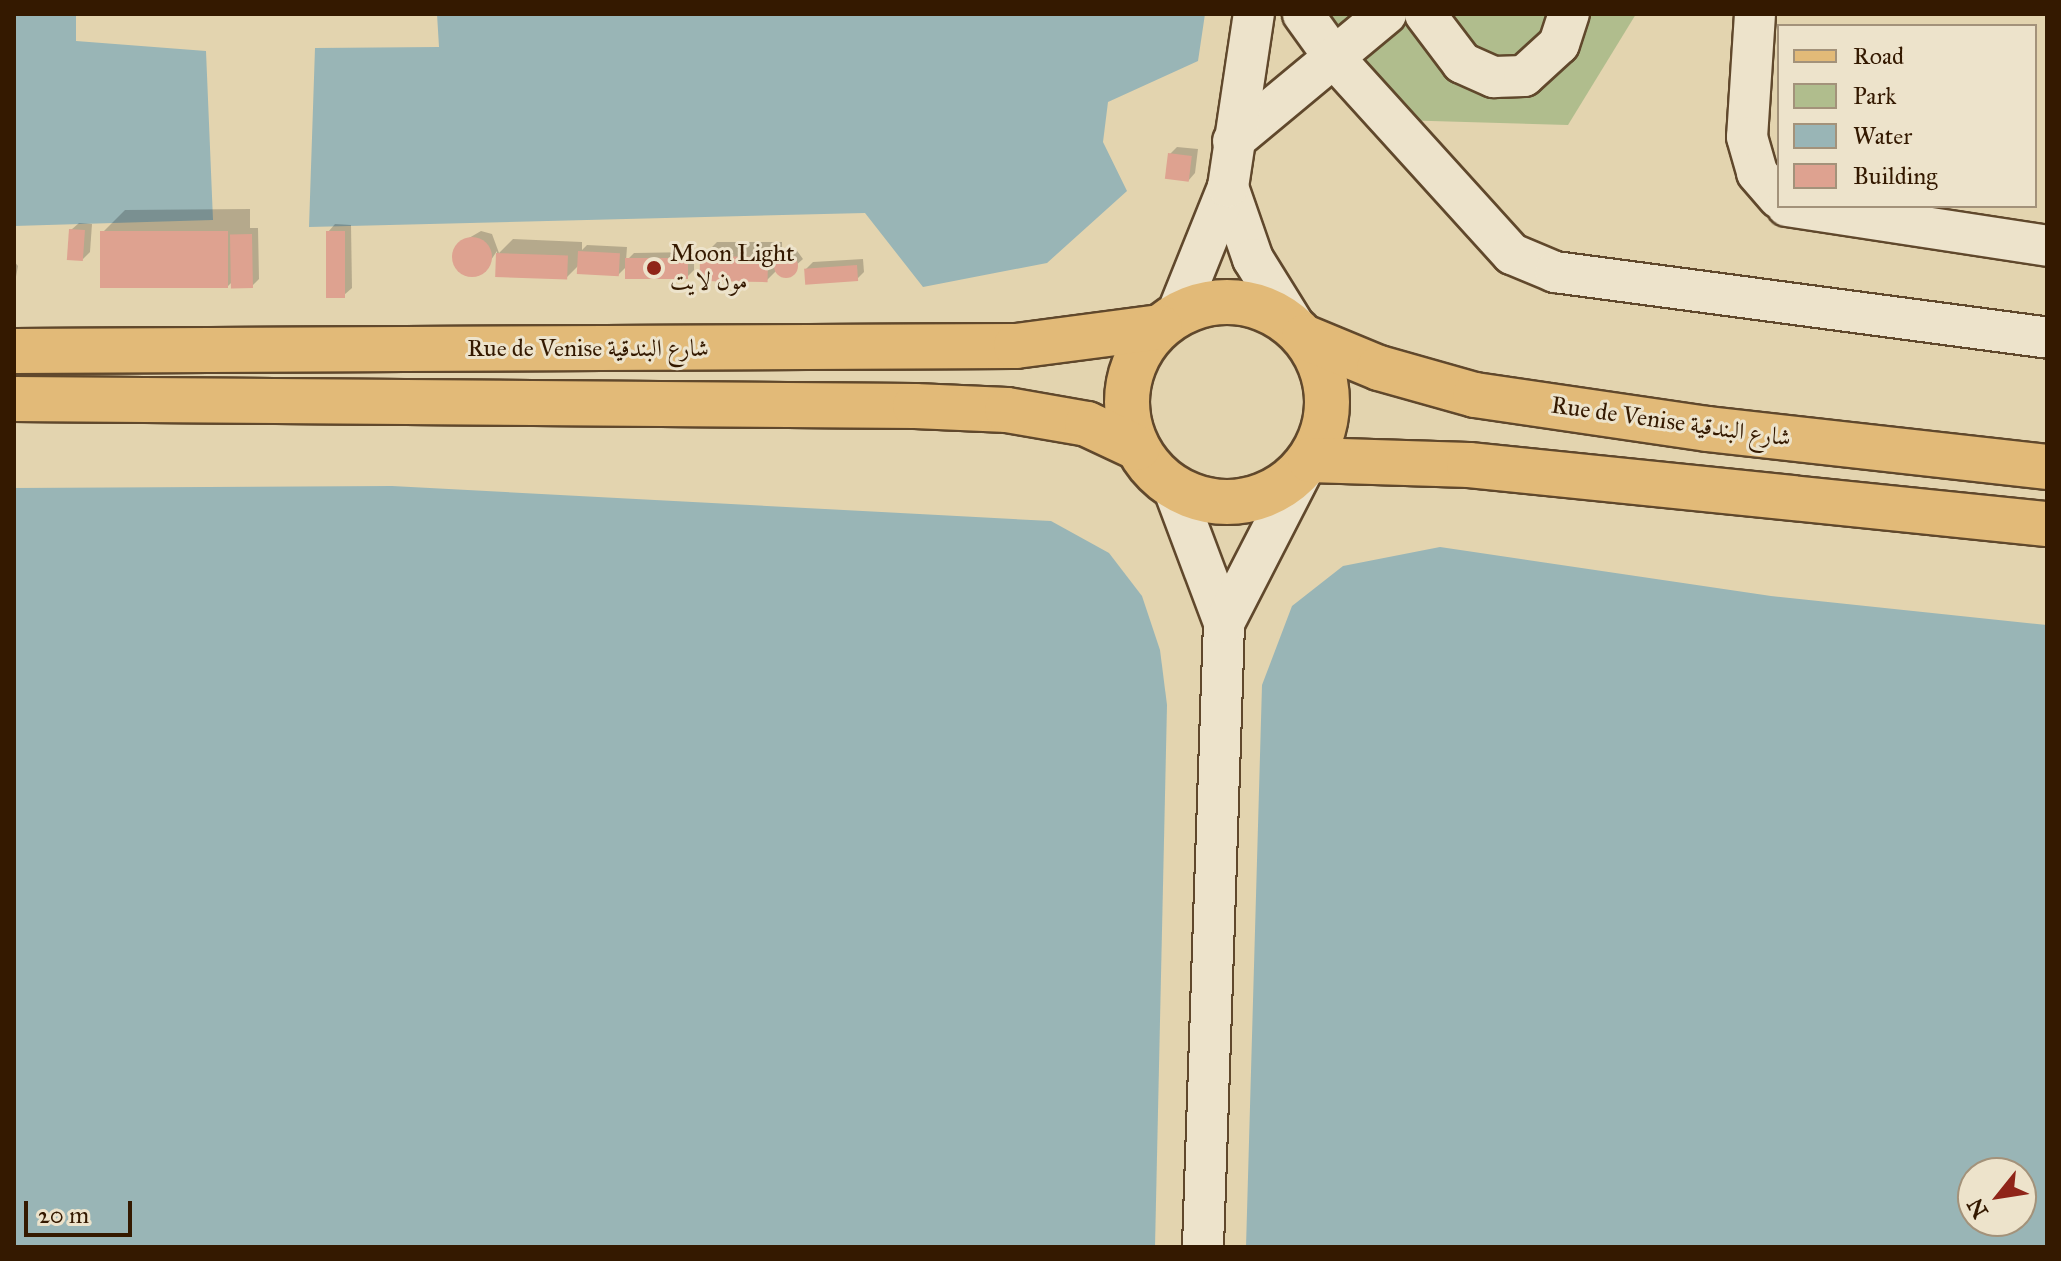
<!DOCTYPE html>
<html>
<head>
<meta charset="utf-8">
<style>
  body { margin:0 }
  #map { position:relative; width:2061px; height:1261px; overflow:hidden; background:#e3d4af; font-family:"IM FELL Great Primer",Amiri,serif }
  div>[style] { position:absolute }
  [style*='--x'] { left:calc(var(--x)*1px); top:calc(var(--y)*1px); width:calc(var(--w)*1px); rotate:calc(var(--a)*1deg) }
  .green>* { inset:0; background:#b0bd8d }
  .water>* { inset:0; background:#99b5b6 }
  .shadow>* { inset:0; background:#0003 }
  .building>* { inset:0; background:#dea290; transform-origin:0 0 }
  .round { border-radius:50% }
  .roads { filter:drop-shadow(2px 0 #60482c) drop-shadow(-2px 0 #60482c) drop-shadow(0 2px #60482c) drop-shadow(0 -2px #60482c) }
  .minor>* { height:40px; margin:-20px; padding:0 20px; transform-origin:20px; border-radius:20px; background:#ede3cb }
  .major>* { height:44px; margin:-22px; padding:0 22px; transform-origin:22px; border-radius:22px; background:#e2ba78 }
  .major>.ring { margin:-22px; padding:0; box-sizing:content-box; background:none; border:44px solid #e2ba78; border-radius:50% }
  .dots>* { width:22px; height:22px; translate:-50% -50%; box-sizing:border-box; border:4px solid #ede3cb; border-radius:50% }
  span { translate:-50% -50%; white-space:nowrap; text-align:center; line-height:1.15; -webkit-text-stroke:6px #ede3cb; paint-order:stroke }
  .poi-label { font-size:24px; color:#341900 }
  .left { translate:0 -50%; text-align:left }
  .street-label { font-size:24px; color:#341900 }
  .frame { position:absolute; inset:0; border:16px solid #341900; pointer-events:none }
  .legend { position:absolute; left:1777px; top:24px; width:260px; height:184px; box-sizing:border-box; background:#ede3cb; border:2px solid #a3927a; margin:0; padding:10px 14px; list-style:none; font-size:24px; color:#341900 }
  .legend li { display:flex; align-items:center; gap:16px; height:40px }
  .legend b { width:40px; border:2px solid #a3927a }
  .north { position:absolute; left:1957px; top:1157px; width:80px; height:80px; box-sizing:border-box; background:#ede3cb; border:2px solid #a3927a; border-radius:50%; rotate:240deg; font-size:22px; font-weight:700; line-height:32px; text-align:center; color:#341900 }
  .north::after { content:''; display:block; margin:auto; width:28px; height:36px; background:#8f2418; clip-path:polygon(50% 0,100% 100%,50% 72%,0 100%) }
  .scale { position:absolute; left:24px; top:1201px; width:108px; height:36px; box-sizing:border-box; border:4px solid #341900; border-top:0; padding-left:10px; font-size:24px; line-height:28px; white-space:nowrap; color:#341900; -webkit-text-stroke:6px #ede3cb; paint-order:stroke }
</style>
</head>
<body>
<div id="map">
  <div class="green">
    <i style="clip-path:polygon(1323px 14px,1636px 14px,1568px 125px,1397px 120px)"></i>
  </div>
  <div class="water">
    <i style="clip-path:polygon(14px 14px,76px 14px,76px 41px,206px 51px,213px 220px,14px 226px)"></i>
    <i style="clip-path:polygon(437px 14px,1205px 14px,1198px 61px,1108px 102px,1103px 142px,1127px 191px,1047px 263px,923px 287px,865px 213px,309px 227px,315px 48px,439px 47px)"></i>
    <i style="clip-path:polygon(392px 486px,1051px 521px,1109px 553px,1142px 596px,1160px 650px,1167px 705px,1155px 1247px,14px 1247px,14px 488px)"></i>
    <i style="clip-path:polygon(evenodd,1440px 547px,1771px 596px,2047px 625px,2047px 1247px,1246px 1247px,1262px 685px,1292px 606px,1343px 566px,1440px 547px,1973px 1173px,2021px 1173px,2021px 1221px,1973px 1221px,1973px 1173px)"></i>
  </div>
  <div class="shadow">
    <i style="clip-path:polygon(1177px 147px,1198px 149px,1195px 173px,1188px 181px,1170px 154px)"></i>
    <i style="clip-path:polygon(250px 209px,250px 228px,258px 228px,259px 279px,252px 286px,233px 281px,228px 286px,102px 233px,125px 210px)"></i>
    <i style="clip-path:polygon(79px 223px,92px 224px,90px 252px,83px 259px,71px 230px)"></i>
    <i style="clip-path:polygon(335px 224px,351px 225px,352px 288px,344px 295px,328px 232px)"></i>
    <i style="clip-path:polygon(481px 231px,492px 234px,499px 253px,513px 239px,582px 242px,582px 250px,587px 245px,627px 247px,626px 261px,634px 253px,694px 252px,694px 270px,687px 277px,627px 266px,618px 275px,579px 265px,566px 278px,497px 275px,497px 251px,485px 269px,474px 274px,463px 271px,455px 257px,462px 242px)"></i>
    <i style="clip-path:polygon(717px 242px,782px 242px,782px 259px,795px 248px,803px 259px,785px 275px,779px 268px,767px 280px,702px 257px)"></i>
    <i style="clip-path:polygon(863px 259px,864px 272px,857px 279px,806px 269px,813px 262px)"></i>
    <i style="clip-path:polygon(14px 261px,18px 266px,14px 287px)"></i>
  </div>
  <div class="building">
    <i style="left:1168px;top:153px;width:24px;height:26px;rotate:7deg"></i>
    <i style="left:69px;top:229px;width:16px;height:31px;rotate:4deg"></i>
    <i style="left:228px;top:231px;width:57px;height:128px;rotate:90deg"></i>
    <i style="left:326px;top:231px;width:19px;height:67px"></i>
    <i style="left:252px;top:234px;width:54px;height:22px;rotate:89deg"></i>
    <i class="round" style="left:452px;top:237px;width:40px;height:40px"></i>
    <i style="left:578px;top:251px;width:42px;height:23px;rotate:3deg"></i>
    <i style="left:496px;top:253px;width:72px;height:24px;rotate:2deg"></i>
    <i class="round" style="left:774px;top:254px;width:24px;height:24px"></i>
    <i style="left:700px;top:256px;width:68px;height:25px;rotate:1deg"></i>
    <i style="left:688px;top:258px;width:21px;height:63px;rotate:90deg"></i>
    <i style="left:857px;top:265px;width:16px;height:53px;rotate:86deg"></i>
  </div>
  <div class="roads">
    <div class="minor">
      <i style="--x:1303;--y:14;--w:57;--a:54.3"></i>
      <i style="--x:1336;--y:60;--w:262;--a:47.8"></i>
      <i style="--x:1512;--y:254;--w:47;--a:22.7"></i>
      <i style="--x:1555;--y:272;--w:496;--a:7.6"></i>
      <i style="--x:1425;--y:14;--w:61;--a:52.9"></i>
      <i style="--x:1462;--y:63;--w:35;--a:24"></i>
      <i style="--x:1494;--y:77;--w:30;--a:-2"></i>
      <i style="--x:1524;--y:76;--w:47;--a:-42.4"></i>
      <i style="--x:1559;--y:44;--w:32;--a:-72"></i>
      <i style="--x:1755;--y:14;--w:123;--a:93.7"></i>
      <i style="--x:1747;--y:137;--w:37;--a:74"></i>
      <i style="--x:1757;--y:173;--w:33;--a:49"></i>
      <i style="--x:1233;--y:141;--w:199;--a:-39.7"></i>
      <i style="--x:1228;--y:187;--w:76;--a:70.9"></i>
      <i style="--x:1253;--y:259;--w:84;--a:58.2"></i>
      <i style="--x:1787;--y:206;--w:263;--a:8.7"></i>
      <i style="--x:1177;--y:314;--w:137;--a:-68.1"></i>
      <i style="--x:1228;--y:187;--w:175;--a:-81.5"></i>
      <i style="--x:1173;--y:487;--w:145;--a:69.4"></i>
      <i style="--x:1224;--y:623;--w:624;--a:91.93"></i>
      <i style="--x:1224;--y:623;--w:171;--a:-62.8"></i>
    </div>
    <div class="major">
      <i class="ring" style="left:1127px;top:302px;width:156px;height:156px"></i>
      <i style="--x:1304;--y:337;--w:81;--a:22.5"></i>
      <i style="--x:1379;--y:368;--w:100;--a:15.7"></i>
      <i style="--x:1475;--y:395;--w:235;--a:8.3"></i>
      <i style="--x:1708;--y:429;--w:341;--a:6.4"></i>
      <i style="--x:14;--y:351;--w:1002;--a:-0.29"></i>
      <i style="--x:1016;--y:346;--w:145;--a:-7.5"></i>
      <i style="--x:14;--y:399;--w:901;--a:0.45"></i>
      <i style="--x:915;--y:406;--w:92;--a:2.5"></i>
      <i style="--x:1007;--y:410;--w:81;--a:9.9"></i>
      <i style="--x:1087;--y:424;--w:56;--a:25.2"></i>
      <i style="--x:1310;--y:460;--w:159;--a:1.8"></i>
      <i style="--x:1469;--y:465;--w:581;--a:5.83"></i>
    </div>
  </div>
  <div class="dots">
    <i style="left:654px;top:268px;background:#8f2418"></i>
  </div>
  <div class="poi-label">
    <span class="left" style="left:670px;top:268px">Moon Light<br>مون لايت</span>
  </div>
  <div class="street-label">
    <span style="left:588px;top:349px">Rue de Venise شارع البندقية</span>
    <span style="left:1671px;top:422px;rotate:8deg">Rue de Venise شارع البندقية</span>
  </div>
  <div class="frame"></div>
  <ul class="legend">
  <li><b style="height:10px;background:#e2ba78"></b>Road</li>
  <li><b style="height:22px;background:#b0bd8d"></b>Park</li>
  <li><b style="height:22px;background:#99b5b6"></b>Water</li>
  <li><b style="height:22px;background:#dea290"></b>Building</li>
  </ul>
  <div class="north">N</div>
  <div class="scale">20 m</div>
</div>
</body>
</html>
